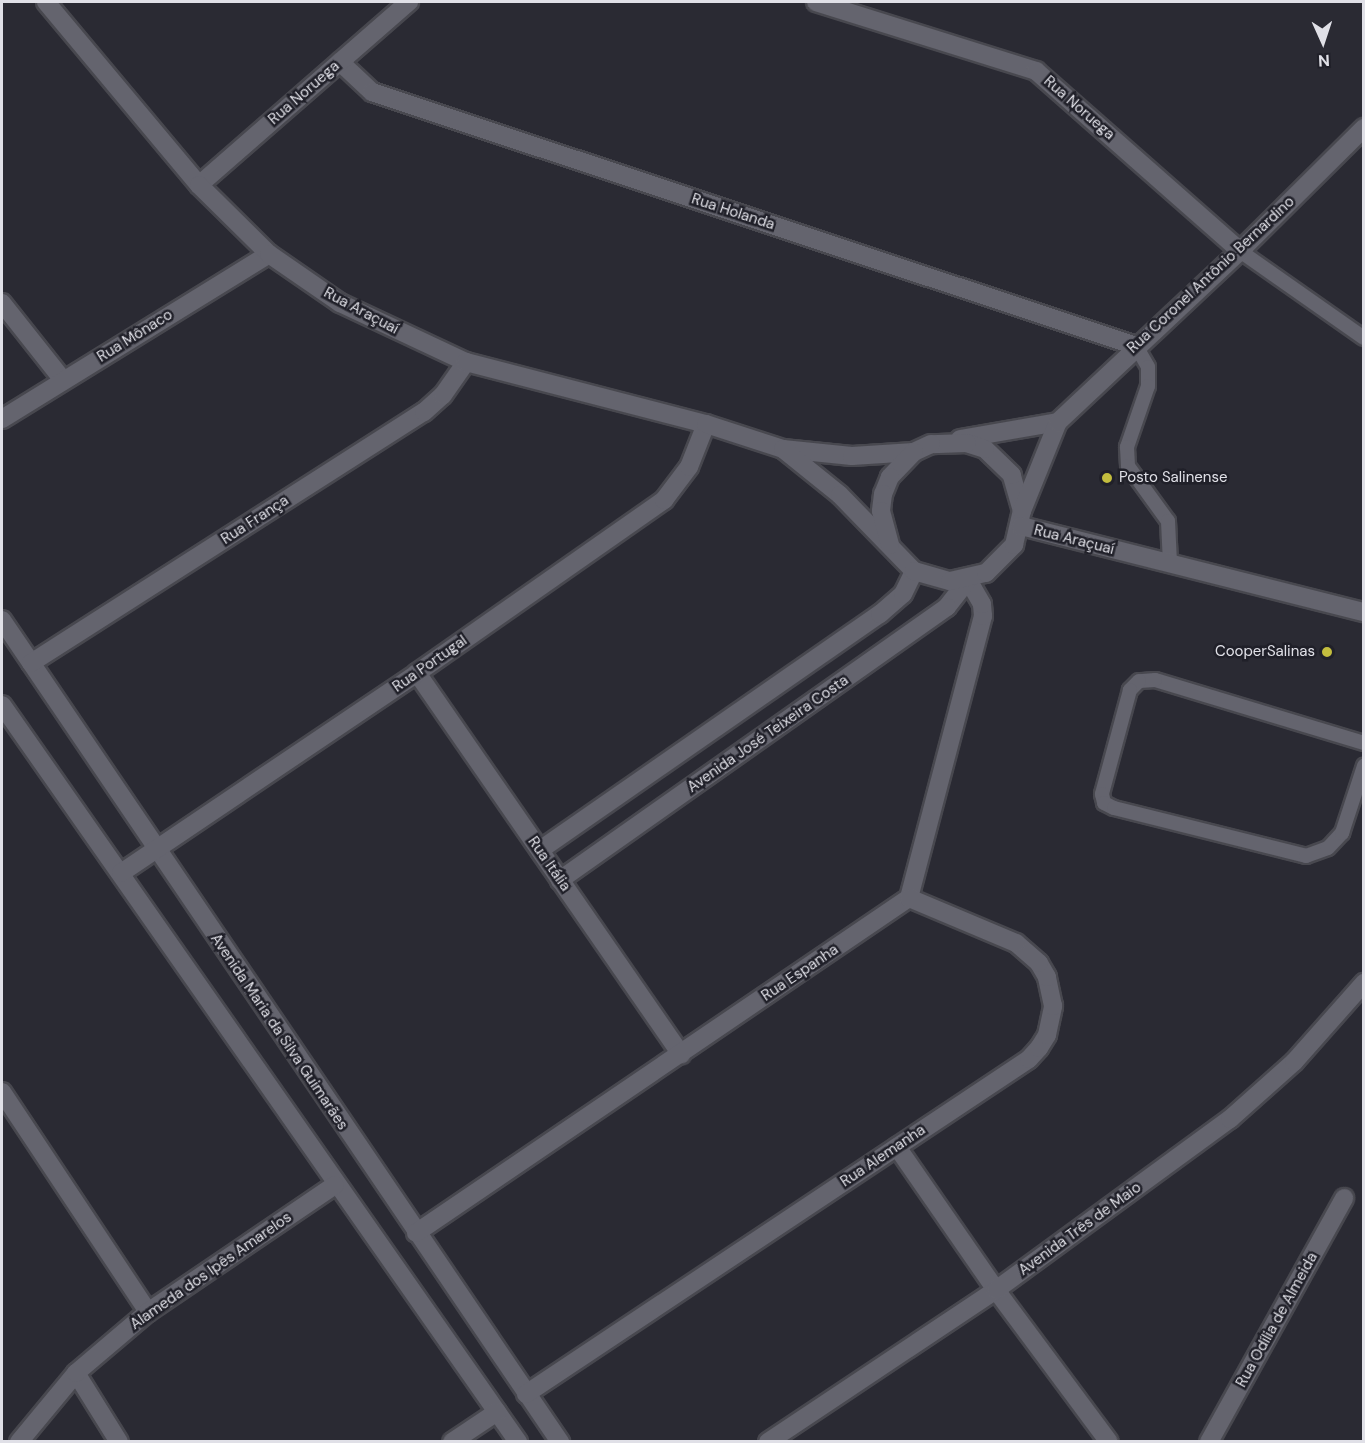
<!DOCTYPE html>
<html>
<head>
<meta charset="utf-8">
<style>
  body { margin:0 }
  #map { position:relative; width:1365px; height:1443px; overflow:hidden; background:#2a2a33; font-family:"DM Sans",sans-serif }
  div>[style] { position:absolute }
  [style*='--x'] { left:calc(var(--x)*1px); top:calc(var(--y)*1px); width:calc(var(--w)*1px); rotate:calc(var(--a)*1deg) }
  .roads { filter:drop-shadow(2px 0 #48484f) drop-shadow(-2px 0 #48484f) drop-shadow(0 2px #48484f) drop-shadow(0 -2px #48484f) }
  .lane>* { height:14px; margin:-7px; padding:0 7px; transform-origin:7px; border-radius:7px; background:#64646e }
  .street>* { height:18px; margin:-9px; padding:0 9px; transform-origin:9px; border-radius:9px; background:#64646e }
  .secondary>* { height:18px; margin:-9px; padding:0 9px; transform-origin:9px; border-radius:9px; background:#64646e }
  .dots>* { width:16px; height:16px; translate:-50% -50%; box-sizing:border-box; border:3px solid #202029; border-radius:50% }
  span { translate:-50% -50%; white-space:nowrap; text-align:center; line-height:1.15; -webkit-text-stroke:5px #202029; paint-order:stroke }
  .street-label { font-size:15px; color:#e0e0e7 }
  .poi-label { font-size:15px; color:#e0e0e7 }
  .left { translate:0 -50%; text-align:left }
  .right { translate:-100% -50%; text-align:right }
  .frame { position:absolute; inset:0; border:3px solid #e0e0e7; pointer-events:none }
  .north { position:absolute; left:1293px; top:12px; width:60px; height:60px; -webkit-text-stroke:4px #202029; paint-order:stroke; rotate:177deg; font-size:16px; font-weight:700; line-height:24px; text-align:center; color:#e0e0e7 }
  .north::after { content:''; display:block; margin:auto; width:21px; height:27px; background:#e0e0e7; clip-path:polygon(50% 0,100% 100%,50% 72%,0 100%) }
</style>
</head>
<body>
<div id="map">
  <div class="roads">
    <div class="lane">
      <i style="--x:1240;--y:251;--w:151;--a:35.1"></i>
      <i style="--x:1136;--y:346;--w:24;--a:60"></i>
      <i style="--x:1148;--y:367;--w:19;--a:90"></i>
      <i style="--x:1148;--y:386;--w:65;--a:109"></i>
      <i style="--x:1127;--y:447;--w:19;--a:87"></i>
      <i style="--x:1128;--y:466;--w:68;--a:54"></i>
      <i style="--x:1168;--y:521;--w:42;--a:87.3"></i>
      <i style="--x:1364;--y:743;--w:218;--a:-163.2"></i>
      <i style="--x:1155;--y:680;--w:16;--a:176"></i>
      <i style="--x:1139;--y:681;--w:13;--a:135"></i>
      <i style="--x:1130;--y:690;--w:108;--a:105.1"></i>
      <i style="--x:1102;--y:794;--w:9;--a:77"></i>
      <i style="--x:1104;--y:803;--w:11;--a:27"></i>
      <i style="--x:1114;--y:808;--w:198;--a:14"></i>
      <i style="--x:1306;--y:856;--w:23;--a:-20"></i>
      <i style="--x:1328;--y:848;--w:21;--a:-47"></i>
      <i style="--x:1342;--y:833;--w:71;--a:-71.8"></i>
    </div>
    <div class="street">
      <i style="--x:816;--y:2;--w:231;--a:17.4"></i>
      <i style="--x:1036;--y:71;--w:272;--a:41.4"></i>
      <i style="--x:340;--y:62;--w:44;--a:43.2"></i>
      <i style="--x:372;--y:92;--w:805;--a:18.39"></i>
      <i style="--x:199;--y:185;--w:279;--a:-41.1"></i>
      <i style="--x:2;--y:303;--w:98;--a:51.6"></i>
      <i style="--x:2;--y:419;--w:314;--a:-31.7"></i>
      <i style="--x:2;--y:620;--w:994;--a:55.83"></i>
      <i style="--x:31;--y:663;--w:466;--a:-32.6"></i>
      <i style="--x:424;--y:412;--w:25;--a:-42"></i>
      <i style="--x:443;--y:395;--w:40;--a:-55.1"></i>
      <i style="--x:417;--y:673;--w:464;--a:55.3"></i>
      <i style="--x:2;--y:705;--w:900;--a:55"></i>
      <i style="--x:540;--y:850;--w:414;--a:-34.8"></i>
      <i style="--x:880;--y:614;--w:30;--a:-41"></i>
      <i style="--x:903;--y:594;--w:25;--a:-64"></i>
      <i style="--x:121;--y:873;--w:357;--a:-34"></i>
      <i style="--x:417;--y:673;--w:302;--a:-35"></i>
      <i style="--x:664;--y:500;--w:41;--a:-52.9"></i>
      <i style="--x:689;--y:467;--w:46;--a:-68.4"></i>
      <i style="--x:2;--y:1092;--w:264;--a:56.4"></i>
      <i style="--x:897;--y:1147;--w:174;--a:55.3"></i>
      <i style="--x:996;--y:1290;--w:189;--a:53.4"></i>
      <i style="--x:416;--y:1233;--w:596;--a:-34.2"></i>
      <i style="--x:909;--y:898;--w:292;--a:-75.3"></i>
      <i style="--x:983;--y:616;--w:12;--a:-95"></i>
      <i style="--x:982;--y:604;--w:28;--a:-120"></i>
      <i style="--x:968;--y:580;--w:34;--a:128"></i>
      <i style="--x:947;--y:607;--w:474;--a:144.8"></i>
      <i style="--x:76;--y:1373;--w:81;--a:58.1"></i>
      <i style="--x:526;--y:1394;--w:604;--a:-33.66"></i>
      <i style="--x:1029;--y:1059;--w:15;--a:-48"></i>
      <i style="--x:1039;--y:1048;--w:15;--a:-58"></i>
      <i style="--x:1047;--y:1035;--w:30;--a:-78"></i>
      <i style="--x:1053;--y:1006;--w:30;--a:-102"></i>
      <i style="--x:1047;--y:977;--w:16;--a:-120"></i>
      <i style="--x:1039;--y:963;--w:30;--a:-139"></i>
      <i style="--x:1016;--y:943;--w:116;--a:-157.2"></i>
      <i style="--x:19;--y:1442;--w:89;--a:-50.4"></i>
      <i style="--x:76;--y:1373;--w:94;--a:-40.3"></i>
      <i style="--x:148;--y:1312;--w:226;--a:-34.2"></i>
      <i style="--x:452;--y:1442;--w:54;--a:-33.7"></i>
      <i style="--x:768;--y:1442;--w:274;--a:-33.7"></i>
      <i style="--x:996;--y:1290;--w:290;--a:-36.2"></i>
      <i style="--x:1230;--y:1119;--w:86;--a:-41.7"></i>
      <i style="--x:1294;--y:1062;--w:106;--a:-48.5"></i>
      <i style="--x:1209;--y:1442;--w:279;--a:-61"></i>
    </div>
    <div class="secondary">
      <i style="--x:46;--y:2;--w:239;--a:50.1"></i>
      <i style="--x:199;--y:185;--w:98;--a:44.6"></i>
      <i style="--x:269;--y:254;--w:86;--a:34.6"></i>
      <i style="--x:340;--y:303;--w:139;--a:25.1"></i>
      <i style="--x:466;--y:362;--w:248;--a:14.5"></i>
      <i style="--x:706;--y:424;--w:81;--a:18"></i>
      <i style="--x:783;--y:449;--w:69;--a:5.8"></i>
      <i style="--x:852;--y:456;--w:62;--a:-3.7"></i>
      <i style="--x:960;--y:439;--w:99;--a:-9.8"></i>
      <i style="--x:783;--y:449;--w:73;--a:38.9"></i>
      <i style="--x:840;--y:495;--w:106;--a:45.8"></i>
      <i style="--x:914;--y:571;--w:37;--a:16"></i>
      <i style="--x:950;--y:581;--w:37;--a:-13"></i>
      <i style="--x:986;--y:573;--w:40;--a:-45"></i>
      <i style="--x:1014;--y:545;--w:35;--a:-77"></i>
      <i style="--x:1022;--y:511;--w:37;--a:-106"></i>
      <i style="--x:1012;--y:475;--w:37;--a:-136"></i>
      <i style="--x:985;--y:449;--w:19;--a:-162"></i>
      <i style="--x:967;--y:443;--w:36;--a:178"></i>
      <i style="--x:931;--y:444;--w:19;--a:155"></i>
      <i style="--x:914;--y:452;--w:35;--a:134"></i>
      <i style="--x:890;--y:477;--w:18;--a:112"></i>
      <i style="--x:883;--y:494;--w:17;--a:97"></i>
      <i style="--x:881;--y:511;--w:35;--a:75"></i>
      <i style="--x:1022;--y:511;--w:96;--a:-68"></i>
      <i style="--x:1058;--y:422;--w:250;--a:-43.2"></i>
      <i style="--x:1240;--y:251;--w:175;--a:-44.8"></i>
      <i style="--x:1021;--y:526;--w:354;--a:14.1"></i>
    </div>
  </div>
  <div class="dots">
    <i style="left:1107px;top:478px;background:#c3bd3e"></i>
    <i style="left:1327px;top:652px;background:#c3bd3e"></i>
  </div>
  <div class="street-label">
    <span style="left:304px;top:93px;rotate:-41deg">Rua Noruega</span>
    <span style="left:1079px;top:108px;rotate:41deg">Rua Noruega</span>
    <span style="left:733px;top:212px;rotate:18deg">Rua Holanda</span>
    <span style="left:1211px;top:275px;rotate:-43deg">Rua Coronel Antônio Bernardino</span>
    <span style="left:361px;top:311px;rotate:28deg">Rua Araçuaí</span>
    <span style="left:135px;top:336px;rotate:-32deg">Rua Mônaco</span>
    <span style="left:255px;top:520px;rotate:-33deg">Rua França</span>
    <span style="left:1074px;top:540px;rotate:14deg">Rua Araçuaí</span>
    <span style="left:430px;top:664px;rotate:-35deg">Rua Portugal</span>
    <span style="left:768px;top:734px;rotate:-35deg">Avenida José Teixeira Costa</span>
    <span style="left:549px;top:864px;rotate:55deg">Rua Itália</span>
    <span style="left:800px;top:973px;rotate:-34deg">Rua Espanha</span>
    <span style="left:279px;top:1032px;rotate:56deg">Avenida Maria da Silva Guimarães</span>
    <span style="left:883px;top:1156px;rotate:-34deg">Rua Alemanha</span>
    <span style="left:1080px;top:1229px;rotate:-36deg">Avenida Três de Maio</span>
    <span style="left:211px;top:1271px;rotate:-35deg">Alameda dos Ipês Amarelos</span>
    <span style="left:1277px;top:1320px;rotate:-61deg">Rua Odília de Almeida</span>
  </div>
  <div class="poi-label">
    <span class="left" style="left:1119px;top:478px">Posto Salinense</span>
    <span class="right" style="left:1315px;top:652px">CooperSalinas</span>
  </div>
  <div class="frame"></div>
  <div class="north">N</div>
</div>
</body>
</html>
